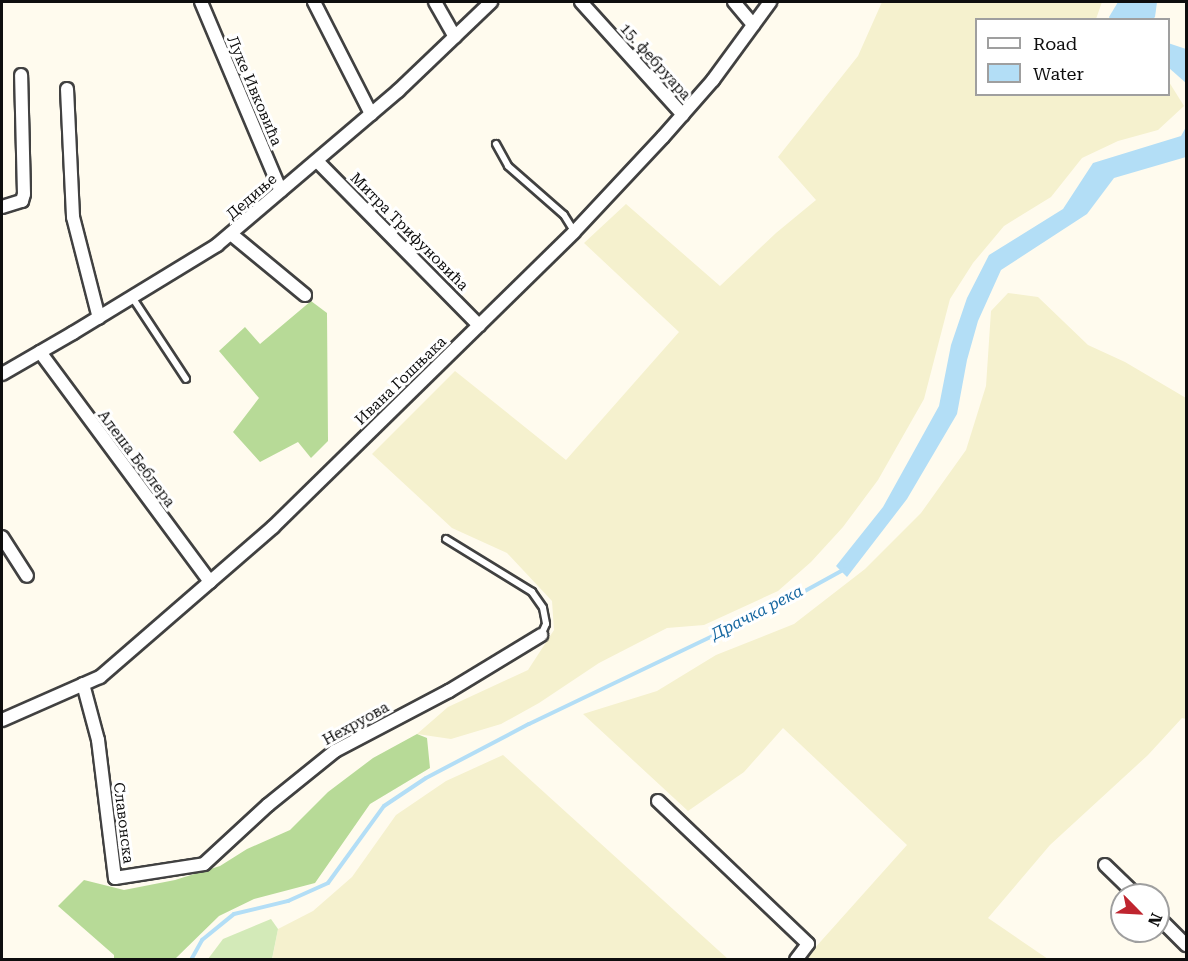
<!DOCTYPE html>
<html>
<head>
<meta charset="utf-8">
<style>
  body { margin:0 }
  #map { position:relative; width:1188px; height:961px; overflow:hidden; background:#fffbee; font-family:"Roboto Serif",serif }
  div>[style] { position:absolute }
  [style*='--x'] { left:calc(var(--x)*1px); top:calc(var(--y)*1px); width:calc(var(--w)*1px); rotate:calc(var(--a)*1deg) }
  .farmland>* { inset:0; background:#f5f1ce }
  .green>* { inset:0; background:#d3eab8 }
  .forest>* { inset:0; background:#b7da97 }
  .water>* { inset:0; background:#b3def6 }
  .stream>* { height:4px; margin:-2px; padding:0 2px; transform-origin:2px; border-radius:2px; background:#b3def6 }
  .roads { filter:drop-shadow(2px 0 #414141) drop-shadow(-2px 0 #414141) drop-shadow(0 2px #414141) drop-shadow(0 -2px #414141) }
  .service>* { height:6px; margin:-3px; padding:0 3px; transform-origin:3px; border-radius:3px; background:#fff }
  .minor>* { height:12px; margin:-6px; padding:0 6px; transform-origin:6px; border-radius:6px; background:#fff }
  span { translate:-50% -50%; white-space:nowrap; text-align:center; line-height:1.15; -webkit-text-stroke:6px #fff; paint-order:stroke }
  .street-label { font-size:15px; color:#0e0e0e }
  .water-label { font-size:16px; color:#1667a0; font-style:italic }
  .frame { position:absolute; inset:0; border:3px solid #0e0e0e; pointer-events:none }
  .legend { position:absolute; left:975px; top:18px; width:195px; height:78px; box-sizing:border-box; background:#fff; border:2px solid #9f9f9f; margin:0; padding:8px 10px; list-style:none; font-size:18px; color:#0e0e0e }
  .legend li { display:flex; align-items:center; gap:12px; height:30px }
  .legend b { width:30px; border:2px solid #9f9f9f }
  .north { position:absolute; left:1110px; top:883px; width:60px; height:60px; box-sizing:border-box; background:#fff; border:2px solid #9f9f9f; border-radius:50%; rotate:114deg; font-size:16px; font-weight:700; line-height:24px; text-align:center; color:#0e0e0e }
  .north::after { content:''; display:block; margin:auto; width:21px; height:27px; background:#bf252f; clip-path:polygon(50% 0,100% 100%,50% 72%,0 100%) }
</style>
</head>
<body>
<div id="map">
  <div class="farmland">
    <i style="clip-path:polygon(882px 2px,1102px 2px,1096px 19px,976px 20px,976px 94px,1168px 94px,1169px 82px,1184px 106px,1158px 130px,1118px 141px,1082px 158px,1051px 197px,1004px 226px,973px 263px,950px 299px,924px 399px,878px 480px,843px 527px,811px 562px,778px 591px,704px 625px,667px 628px,599px 663px,539px 703px,501px 724px,451px 739px,417px 734px,448px 707px,528px 670px,554px 630px,552px 601px,507px 553px,452px 528px,372px 454px,455px 371px,566px 460px,679px 332px,584px 243px,626px 204px,720px 286px,776px 233px,816px 200px,778px 157px,858px 56px)"></i>
    <i style="clip-path:polygon(1008px 293px,1038px 297px,1088px 345px,1125px 362px,1186px 398px,1186px 719px,1182px 718px,1148px 755px,1050px 845px,988px 918px,1048px 959px,805px 959px,907px 845px,783px 728px,744px 772px,688px 811px,583px 714px,657px 691px,716px 655px,794px 624px,865px 569px,921px 513px,966px 450px,986px 386px,991px 311px)"></i>
    <i style="clip-path:polygon(503px 755px,728px 959px,272px 960px,278px 929px,313px 911px,352px 877px,396px 815px,446px 781px)"></i>
  </div>
  <div class="green">
    <i style="clip-path:polygon(271px 919px,278px 929px,272px 959px,208px 959px,223px 939px)"></i>
  </div>
  <div class="forest">
    <i style="clip-path:polygon(311px 301px,327px 313px,328px 441px,311px 458px,298px 442px,260px 462px,233px 432px,259px 398px,219px 351px,245px 327px,260px 344px)"></i>
    <i style="clip-path:polygon(417px 734px,427px 738px,430px 768px,370px 804px,315px 883px,254px 899px,219px 916px,175px 959px,114px 959px,114px 955px,58px 906px,84px 880px,124px 890px,175px 880px,220px 866px,247px 849px,290px 830px,328px 792px,373px 758px)"></i>
  </div>
  <div class="water">
    <i style="clip-path:polygon(1118px 2px,1157px 2px,1155px 17px,1153px 19px,1110px 19px,1109px 17px)"></i>
    <i style="clip-path:polygon(1168px 43px,1186px 49px,1186px 83px,1169px 68px)"></i>
    <i style="clip-path:polygon(1186px 127px,1186px 157px,1114px 178px,1087px 214px,1001px 270px,978px 321px,967px 360px,957px 414px,907px 499px,847px 577px,836px 566px,883px 507px,939px 406px,951px 345px,967px 298px,989px 255px,1063px 209px,1093px 163px,1181px 136px)"></i>
  </div>
  <div class="stream">
    <i style="--x:191;--y:960;--w:23;--a:-61"></i>
    <i style="--x:202;--y:940;--w:41;--a:-39.1"></i>
    <i style="--x:234;--y:914;--w:56;--a:-13.5"></i>
    <i style="--x:288;--y:901;--w:44;--a:-24.2"></i>
    <i style="--x:328;--y:883;--w:95;--a:-54"></i>
    <i style="--x:384;--y:806;--w:50;--a:-33.7"></i>
    <i style="--x:426;--y:778;--w:116;--a:-27.7"></i>
    <i style="--x:529;--y:724;--w:294;--a:-25.6"></i>
    <i style="--x:794;--y:597;--w:58;--a:-28.8"></i>
  </div>
  <div class="roads">
    <div class="service">
      <i style="--x:496;--y:144;--w:25;--a:61"></i>
      <i style="--x:508;--y:166;--w:74;--a:41.2"></i>
      <i style="--x:564;--y:215;--w:19;--a:58"></i>
      <i style="--x:132;--y:297;--w:98;--a:56.6"></i>
      <i style="--x:446;--y:539;--w:101;--a:31.6"></i>
      <i style="--x:532;--y:592;--w:19;--a:55"></i>
      <i style="--x:543;--y:608;--w:16;--a:79"></i>
      <i style="--x:546;--y:624;--w:12;--a:114"></i>
    </div>
    <div class="minor">
      <i style="--x:201;--y:2;--w:205;--a:67.1"></i>
      <i style="--x:314;--y:2;--w:126;--a:63"></i>
      <i style="--x:435;--y:2;--w:40;--a:60.3"></i>
      <i style="--x:581;--y:2;--w:152;--a:47.9"></i>
      <i style="--x:734;--y:2;--w:30;--a:50"></i>
      <i style="--x:67;--y:89;--w:128;--a:87.3"></i>
      <i style="--x:73;--y:217;--w:104;--a:75.6"></i>
      <i style="--x:317;--y:161;--w:231;--a:45.4"></i>
      <i style="--x:2;--y:207;--w:21;--a:-17"></i>
      <i style="--x:22;--y:201;--w:7;--a:-74"></i>
      <i style="--x:24;--y:194;--w:119;--a:-91.4"></i>
      <i style="--x:231;--y:234;--w:96;--a:39.5"></i>
      <i style="--x:40;--y:352;--w:286;--a:53.5"></i>
      <i style="--x:2;--y:374;--w:82;--a:-30"></i>
      <i style="--x:73;--y:333;--w:169;--a:-31.4"></i>
      <i style="--x:217;--y:245;--w:238;--a:-40.4"></i>
      <i style="--x:398;--y:91;--w:129;--a:-43.7"></i>
      <i style="--x:2;--y:537;--w:46;--a:57.3"></i>
      <i style="--x:83;--y:684;--w:58;--a:75"></i>
      <i style="--x:98;--y:740;--w:139;--a:83"></i>
      <i style="--x:115;--y:878;--w:90;--a:-8.9"></i>
      <i style="--x:204;--y:864;--w:87;--a:-42.7"></i>
      <i style="--x:268;--y:805;--w:86;--a:-38.9"></i>
      <i style="--x:335;--y:751;--w:129;--a:-27.8"></i>
      <i style="--x:449;--y:691;--w:108;--a:-31.3"></i>
      <i style="--x:2;--y:720;--w:107;--a:-23.7"></i>
      <i style="--x:100;--y:677;--w:229;--a:-40.9"></i>
      <i style="--x:273;--y:527;--w:421;--a:-44.4"></i>
      <i style="--x:574;--y:232;--w:130;--a:-46.9"></i>
      <i style="--x:663;--y:137;--w:76;--a:-48.7"></i>
      <i style="--x:713;--y:80;--w:97;--a:-53.8"></i>
      <i style="--x:658;--y:801;--w:207;--a:43.6"></i>
      <i style="--x:808;--y:944;--w:20;--a:127"></i>
      <i style="--x:1105;--y:865;--w:43;--a:44.1"></i>
      <i style="--x:1158;--y:917;--w:40;--a:45"></i>
    </div>
  </div>
  <div class="street-label">
    <span style="left:655px;top:62px;rotate:48deg">15. фебруара</span>
    <span style="left:254px;top:91px;rotate:67deg">Луке Ивковића</span>
    <span style="left:252px;top:197px;rotate:-41deg">Дедиње</span>
    <span style="left:409px;top:232px;rotate:45deg">Митра Трифуновића</span>
    <span style="left:401px;top:381px;rotate:-44deg">Ивана Гошњака</span>
    <span style="left:136px;top:459px;rotate:53deg">Алеша Беблера</span>
    <span style="left:356px;top:724px;rotate:-29deg">Нехруова</span>
    <span style="left:123px;top:823px;rotate:83deg">Славонска</span>
  </div>
  <div class="water-label">
    <span style="left:757px;top:613px;rotate:-27deg">Драчка река</span>
  </div>
  <div class="frame"></div>
  <ul class="legend">
  <li><b style="height:8px;background:#fff"></b>Road</li>
  <li><b style="height:16px;background:#b3def6"></b>Water</li>
  </ul>
  <div class="north">N</div>
</div>
</body>
</html>
